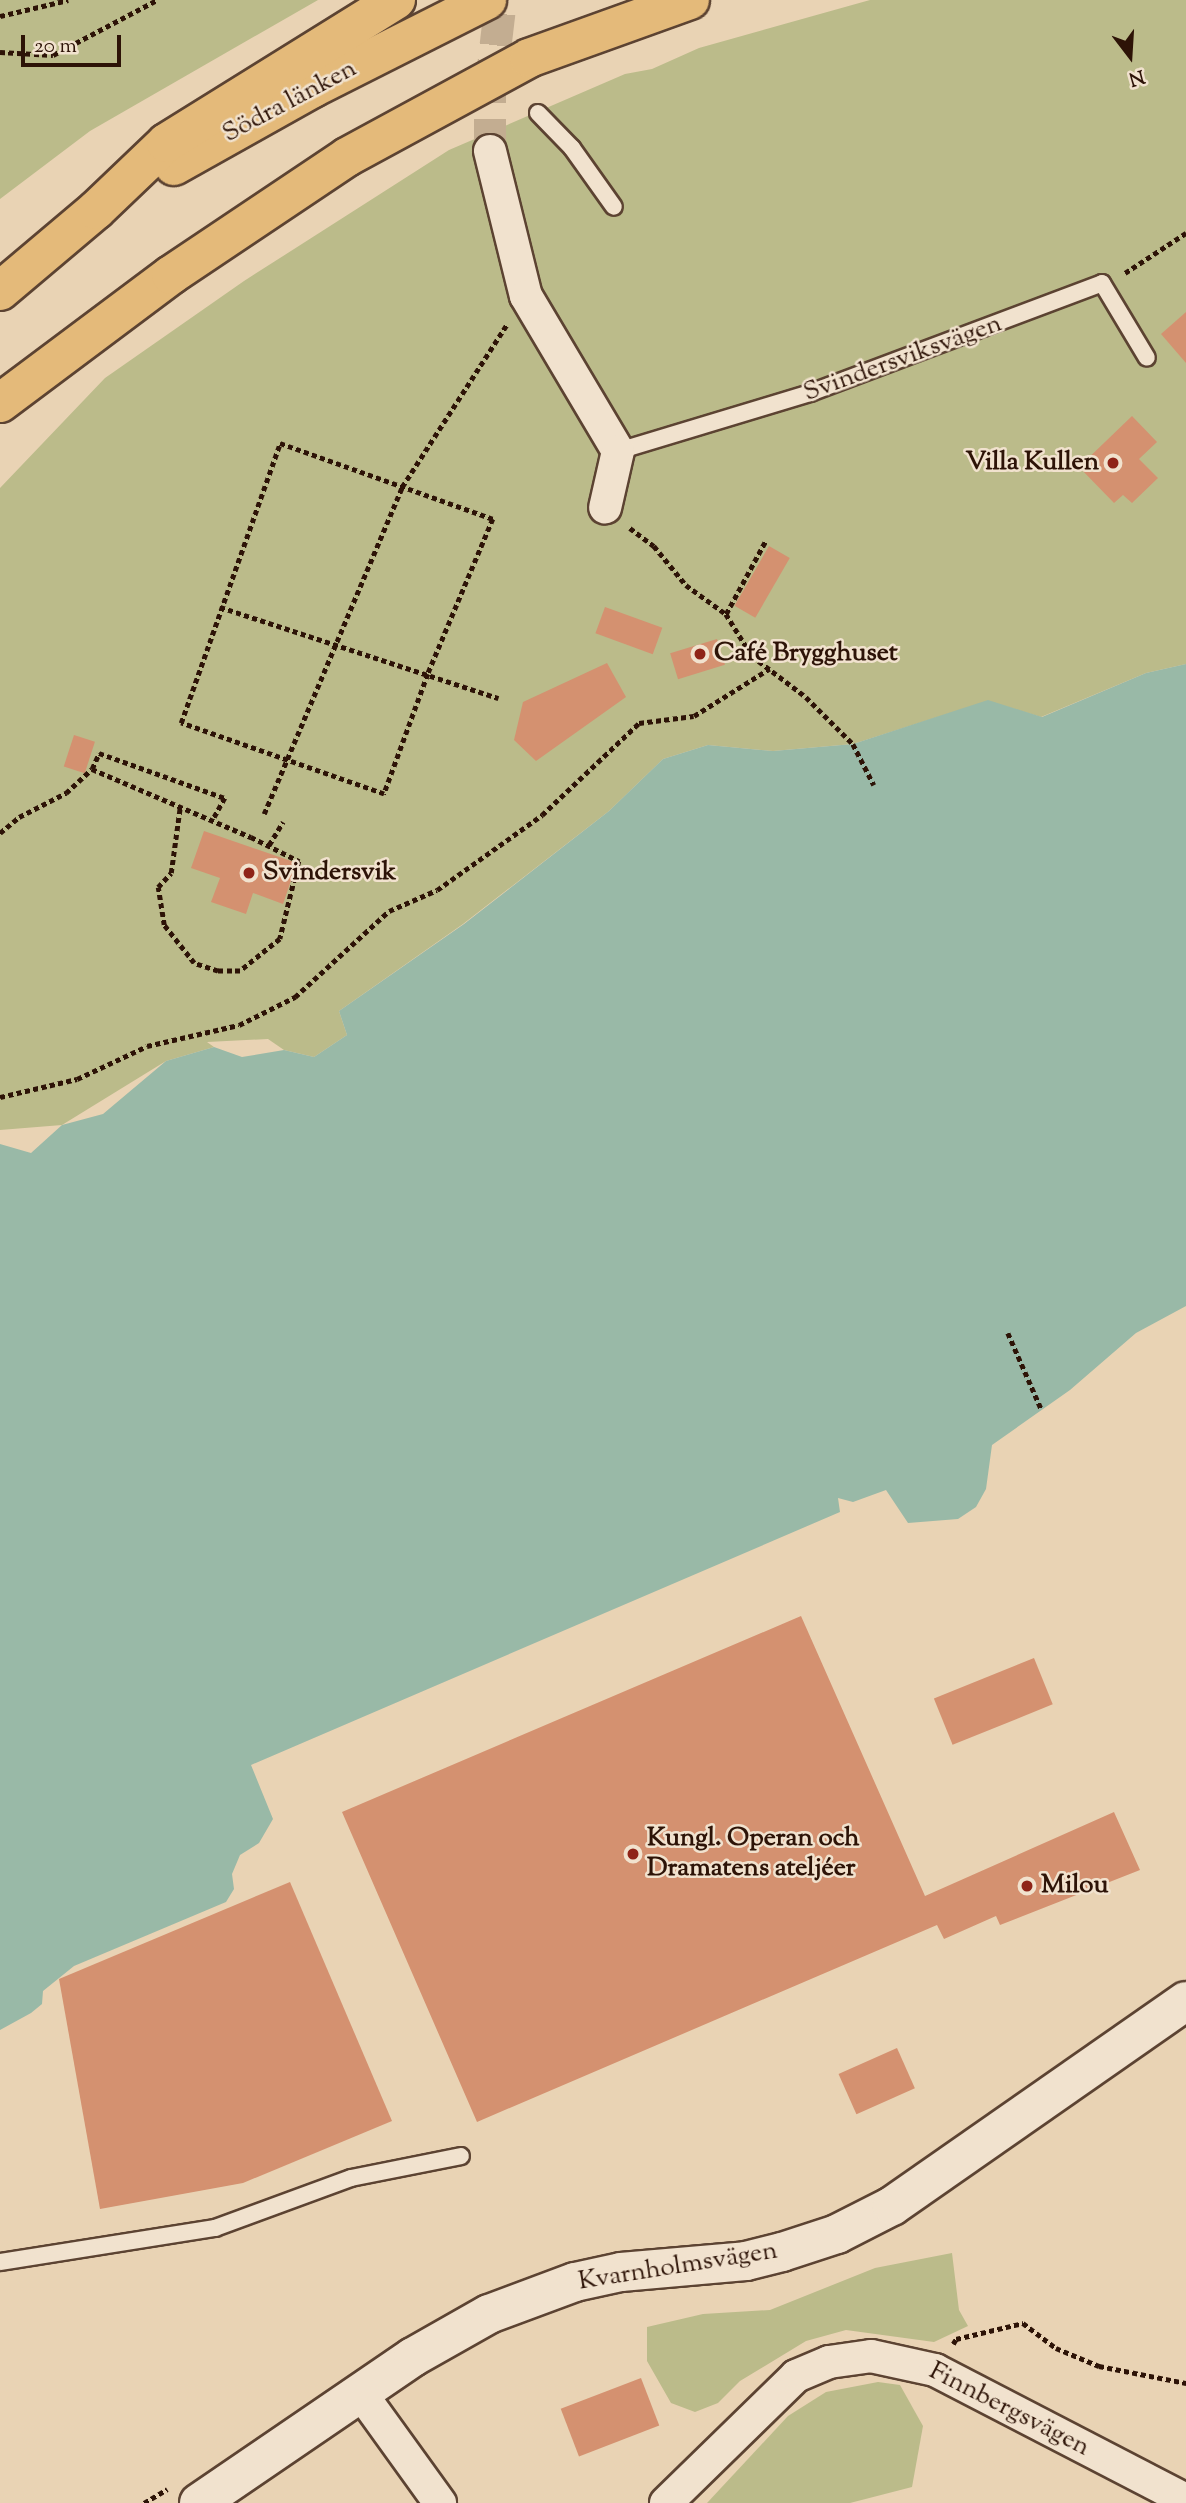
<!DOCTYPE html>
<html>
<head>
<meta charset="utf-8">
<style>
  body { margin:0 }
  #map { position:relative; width:1186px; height:2503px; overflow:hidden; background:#e9d3b4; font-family:"Sorts Mill Goudy",serif }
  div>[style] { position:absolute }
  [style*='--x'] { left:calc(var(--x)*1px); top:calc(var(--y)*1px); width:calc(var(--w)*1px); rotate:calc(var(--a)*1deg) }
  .green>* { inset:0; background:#bbbb8a }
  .water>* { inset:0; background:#99b9a7 }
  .building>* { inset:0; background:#d49170; transform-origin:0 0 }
  .street-tunnel>* { height:32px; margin-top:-16px; transform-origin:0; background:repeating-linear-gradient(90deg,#c3ad91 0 32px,transparent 0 48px) }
  .path>* { height:4.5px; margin-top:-2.25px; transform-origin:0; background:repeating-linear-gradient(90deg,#2d1307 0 5px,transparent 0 8.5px) }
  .roads { filter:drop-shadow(2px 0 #5c4332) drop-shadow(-2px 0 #5c4332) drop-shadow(0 2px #5c4332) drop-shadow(0 -2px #5c4332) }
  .lane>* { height:16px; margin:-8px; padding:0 8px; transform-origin:8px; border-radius:8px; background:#f1e2ce }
  .street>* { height:32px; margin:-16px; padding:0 16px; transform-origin:16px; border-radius:16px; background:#f1e2ce }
  .secondary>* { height:38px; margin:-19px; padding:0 19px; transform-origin:19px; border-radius:19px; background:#f1e2ce }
  .highway>* { height:38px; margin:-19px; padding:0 19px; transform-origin:19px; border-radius:19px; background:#e4ba7a }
  .dots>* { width:19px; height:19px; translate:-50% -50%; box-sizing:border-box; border:4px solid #f1e2ce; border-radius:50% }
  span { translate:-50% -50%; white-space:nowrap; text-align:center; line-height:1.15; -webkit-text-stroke:5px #f1e2ce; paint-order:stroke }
  .street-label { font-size:26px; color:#2d1307 }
  .poi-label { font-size:26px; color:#2d1307; font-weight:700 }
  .right { translate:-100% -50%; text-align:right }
  .left { translate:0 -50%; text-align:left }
  .north { position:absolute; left:1095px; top:21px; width:70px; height:70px; -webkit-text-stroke:5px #f1e2ce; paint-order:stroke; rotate:163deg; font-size:19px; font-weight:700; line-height:28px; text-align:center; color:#2d1307 }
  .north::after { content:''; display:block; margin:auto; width:24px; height:32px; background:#2d1307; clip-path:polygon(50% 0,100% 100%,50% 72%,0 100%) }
  .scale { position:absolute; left:21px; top:35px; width:100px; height:32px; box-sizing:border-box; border:4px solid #2d1307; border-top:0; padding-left:9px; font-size:21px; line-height:24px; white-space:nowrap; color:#2d1307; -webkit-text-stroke:5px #f1e2ce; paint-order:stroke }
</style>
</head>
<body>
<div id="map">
  <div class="green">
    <i style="clip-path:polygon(0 0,318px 0,90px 131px,0 199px)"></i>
    <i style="clip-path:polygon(870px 0,1186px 0,1186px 664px,1146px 673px,1041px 717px,988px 701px,853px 744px,773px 751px,708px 745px,663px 759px,609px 811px,463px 924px,339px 1011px,347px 1035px,314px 1057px,284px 1050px,268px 1039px,207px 1042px,214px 1047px,166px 1061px,62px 1125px,0 1130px,0 488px,105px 378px,244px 281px,449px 150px,625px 74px,652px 69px,699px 48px)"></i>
    <i style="clip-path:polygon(952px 2253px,959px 2310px,968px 2326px,934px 2342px,846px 2330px,806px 2341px,740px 2381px,718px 2403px,695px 2412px,671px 2403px,647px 2361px,647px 2327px,703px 2314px,770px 2310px,875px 2268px)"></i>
    <i style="clip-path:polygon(878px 2382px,900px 2385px,923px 2426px,912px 2487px,850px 2503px,707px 2503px,788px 2416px,826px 2392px)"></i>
  </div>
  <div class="water">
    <i style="clip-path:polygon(1186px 664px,1186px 1306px,1136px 1333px,1070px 1390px,992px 1445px,986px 1489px,976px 1507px,958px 1519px,908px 1523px,886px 1490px,853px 1502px,838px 1498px,840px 1512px,251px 1765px,273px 1819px,259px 1843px,240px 1855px,232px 1874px,234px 1889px,226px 1902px,74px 1966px,43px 1991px,42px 2004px,31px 2013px,0 2030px,0 1144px,31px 1153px,62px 1125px,103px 1114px,166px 1061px,214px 1047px,242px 1057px,284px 1050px,314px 1057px,347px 1035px,339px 1011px,464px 924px,609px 811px,663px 759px,708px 745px,773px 751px,853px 744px,988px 700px,1042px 717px,1146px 673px)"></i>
  </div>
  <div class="building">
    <i style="clip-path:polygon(1186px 312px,1186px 363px,1161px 334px)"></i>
    <i style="clip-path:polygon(1132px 416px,1157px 442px,1139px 459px,1158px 478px,1132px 503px,1123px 495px,1114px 503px,1079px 467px)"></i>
    <i style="left:769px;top:546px;width:24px;height:69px;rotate:30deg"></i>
    <i style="left:605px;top:607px;width:61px;height:28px;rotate:20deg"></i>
    <i style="left:717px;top:639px;width:27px;height:49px;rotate:73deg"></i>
    <i style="clip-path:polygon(607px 663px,626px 697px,536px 761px,514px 740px,523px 702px)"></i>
    <i style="left:74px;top:735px;width:22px;height:33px;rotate:18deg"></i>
    <i style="clip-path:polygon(204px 831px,297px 863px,283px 904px,253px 893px,246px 914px,211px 902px,220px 878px,191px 868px)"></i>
    <i style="clip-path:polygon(801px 1616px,925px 1896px,1114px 1812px,1140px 1870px,1000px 1925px,996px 1916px,944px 1939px,937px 1925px,477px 2122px,342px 1812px)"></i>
    <i style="left:1034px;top:1658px;width:50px;height:108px;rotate:68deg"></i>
    <i style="clip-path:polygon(290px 1882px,392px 2121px,243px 2183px,100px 2209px,59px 1979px)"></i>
    <i style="left:897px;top:2048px;width:44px;height:64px;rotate:66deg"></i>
    <i style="left:641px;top:2378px;width:51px;height:86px;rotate:69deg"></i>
  </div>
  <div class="street-tunnel">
    <i style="--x:490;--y:151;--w:58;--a:-90"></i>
    <i style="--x:490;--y:93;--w:94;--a:-83.3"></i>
  </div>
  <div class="path">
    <i style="--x:0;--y:16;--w:70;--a:-13.2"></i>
    <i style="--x:0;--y:52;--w:53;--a:3.2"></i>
    <i style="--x:53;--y:55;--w:118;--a:-27.9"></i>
    <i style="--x:1125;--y:273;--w:73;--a:-33.3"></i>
    <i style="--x:280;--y:443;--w:226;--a:19.6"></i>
    <i style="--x:493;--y:519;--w:168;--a:112.8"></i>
    <i style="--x:428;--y:674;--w:128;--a:110.1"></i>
    <i style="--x:384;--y:794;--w:215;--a:-160.7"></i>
    <i style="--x:181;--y:723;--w:297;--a:-70.5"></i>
    <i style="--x:630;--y:528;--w:30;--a:37"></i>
    <i style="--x:654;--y:546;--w:50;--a:50.6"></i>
    <i style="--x:686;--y:585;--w:49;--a:35.9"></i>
    <i style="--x:726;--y:614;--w:49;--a:58.2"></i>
    <i style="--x:752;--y:656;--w:68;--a:37.2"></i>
    <i style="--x:806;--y:697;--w:66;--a:45"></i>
    <i style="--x:853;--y:744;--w:46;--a:62.9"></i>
    <i style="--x:220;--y:607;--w:293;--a:18.1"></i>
    <i style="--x:726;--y:614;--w:82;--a:-61.6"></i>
    <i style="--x:92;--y:769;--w:173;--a:23.2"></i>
    <i style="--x:251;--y:837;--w:54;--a:26.6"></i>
    <i style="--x:299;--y:861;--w:80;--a:103.7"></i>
    <i style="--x:280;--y:939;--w:51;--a:141.3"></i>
    <i style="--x:240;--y:971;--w:22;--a:180"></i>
    <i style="--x:218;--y:971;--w:25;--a:-162"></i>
    <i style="--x:194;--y:963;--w:48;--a:-128.3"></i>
    <i style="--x:164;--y:925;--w:38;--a:-99"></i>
    <i style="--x:158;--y:887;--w:19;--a:-47"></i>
    <i style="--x:171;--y:873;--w:67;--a:-82.2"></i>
    <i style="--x:264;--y:814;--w:355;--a:-67.1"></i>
    <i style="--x:402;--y:487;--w:194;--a:-57.2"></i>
    <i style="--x:0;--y:833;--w:25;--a:-40"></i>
    <i style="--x:19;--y:817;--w:53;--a:-27.1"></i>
    <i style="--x:66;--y:793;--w:35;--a:-43"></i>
    <i style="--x:92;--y:769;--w:17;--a:-66"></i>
    <i style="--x:99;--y:753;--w:134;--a:19.7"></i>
    <i style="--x:225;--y:798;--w:25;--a:119"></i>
    <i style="--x:269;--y:845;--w:27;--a:-59"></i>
    <i style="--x:0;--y:1097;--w:79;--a:-13.2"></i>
    <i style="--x:77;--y:1079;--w:77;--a:-25.2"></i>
    <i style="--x:147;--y:1046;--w:94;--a:-12.9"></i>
    <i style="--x:239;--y:1025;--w:63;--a:-26.6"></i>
    <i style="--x:295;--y:997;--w:127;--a:-42.5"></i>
    <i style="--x:389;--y:911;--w:52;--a:-23.6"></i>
    <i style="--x:437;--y:890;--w:129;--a:-35.5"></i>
    <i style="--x:542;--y:815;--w:134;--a:-43.5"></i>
    <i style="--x:639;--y:723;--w:55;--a:-7.3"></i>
    <i style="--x:694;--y:716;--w:89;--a:-32.1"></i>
    <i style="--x:1008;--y:1333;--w:82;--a:66.3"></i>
    <i style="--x:953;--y:2344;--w:6;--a:-59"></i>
    <i style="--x:956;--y:2339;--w:69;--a:-13.4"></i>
    <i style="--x:1023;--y:2323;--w:41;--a:37.1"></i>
    <i style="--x:1056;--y:2348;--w:47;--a:22.7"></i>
    <i style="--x:1099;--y:2366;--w:89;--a:11.1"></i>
    <i style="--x:144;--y:2503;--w:27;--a:-31"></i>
  </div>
  <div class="roads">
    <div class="lane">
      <i style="--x:538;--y:113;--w:49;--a:45.8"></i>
      <i style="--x:572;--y:148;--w:72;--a:54.6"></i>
      <i style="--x:618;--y:451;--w:201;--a:-16.8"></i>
      <i style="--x:810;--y:393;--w:312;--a:-20.6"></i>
      <i style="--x:1102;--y:283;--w:87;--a:59"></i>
      <i style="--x:0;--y:2262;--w:218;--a:-9"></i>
      <i style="--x:215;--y:2228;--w:145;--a:-20.2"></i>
      <i style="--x:351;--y:2178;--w:112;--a:-11.3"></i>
    </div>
    <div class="street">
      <i style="--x:490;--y:151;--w:149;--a:76.1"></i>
      <i style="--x:526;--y:296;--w:180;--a:59.3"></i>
      <i style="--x:618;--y:451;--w:58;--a:102.8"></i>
      <i style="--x:360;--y:2392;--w:137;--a:54.2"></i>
      <i style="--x:666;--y:2503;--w:182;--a:-44.3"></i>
      <i style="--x:796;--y:2376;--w:36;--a:-23"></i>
      <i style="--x:829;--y:2362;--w:42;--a:-8.1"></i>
      <i style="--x:871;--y:2356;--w:66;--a:12.3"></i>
      <i style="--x:935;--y:2370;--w:283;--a:27.4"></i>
    </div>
    <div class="secondary">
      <i style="--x:199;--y:2503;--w:259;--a:-34.3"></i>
      <i style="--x:413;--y:2357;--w:87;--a:-29.5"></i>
      <i style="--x:489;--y:2314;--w:92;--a:-20.4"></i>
      <i style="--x:575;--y:2282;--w:47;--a:-12.3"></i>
      <i style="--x:621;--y:2272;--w:125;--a:-5"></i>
      <i style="--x:746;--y:2261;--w:37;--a:-14"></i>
      <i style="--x:782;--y:2252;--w:58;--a:-18.1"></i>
      <i style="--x:837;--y:2234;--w:62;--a:-27"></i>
      <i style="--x:892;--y:2206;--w:358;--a:-34.9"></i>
    </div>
    <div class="highway">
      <i style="--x:174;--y:166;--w:159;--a:-29.3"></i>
      <i style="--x:313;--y:88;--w:195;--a:-26.8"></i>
      <i style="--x:0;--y:291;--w:126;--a:-40.2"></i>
      <i style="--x:96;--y:210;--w:97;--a:-43.7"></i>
      <i style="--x:166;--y:143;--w:271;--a:-31.9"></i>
      <i style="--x:0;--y:403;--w:214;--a:-36.8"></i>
      <i style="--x:171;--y:275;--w:212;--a:-33.8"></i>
      <i style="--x:347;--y:157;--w:207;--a:-28.5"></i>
      <i style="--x:529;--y:58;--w:171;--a:-19.8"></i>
    </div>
  </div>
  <div class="dots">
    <i style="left:1113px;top:463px;background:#8f2418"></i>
    <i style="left:700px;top:654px;background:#8f2418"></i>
    <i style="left:249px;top:873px;background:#8f2418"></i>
    <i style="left:633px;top:1854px;background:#8f2418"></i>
    <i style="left:1027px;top:1886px;background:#8f2418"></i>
  </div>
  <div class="street-label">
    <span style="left:290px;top:102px;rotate:-28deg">Södra länken</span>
    <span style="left:903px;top:359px;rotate:-20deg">Svindersviksvägen</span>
    <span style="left:678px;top:2267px;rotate:-9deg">Kvarnholmsvägen</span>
    <span style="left:1009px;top:2410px;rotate:27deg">Finnbergsvägen</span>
  </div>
  <div class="poi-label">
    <span class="right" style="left:1099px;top:463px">Villa Kullen</span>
    <span class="left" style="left:714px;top:654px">Café Brygghuset</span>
    <span class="left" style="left:263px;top:873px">Svindersvik</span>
    <span class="left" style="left:647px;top:1854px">Kungl. Operan och<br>Dramatens ateljéer</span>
    <span class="left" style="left:1041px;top:1886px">Milou</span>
  </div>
  <div class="north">N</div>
  <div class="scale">20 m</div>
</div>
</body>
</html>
